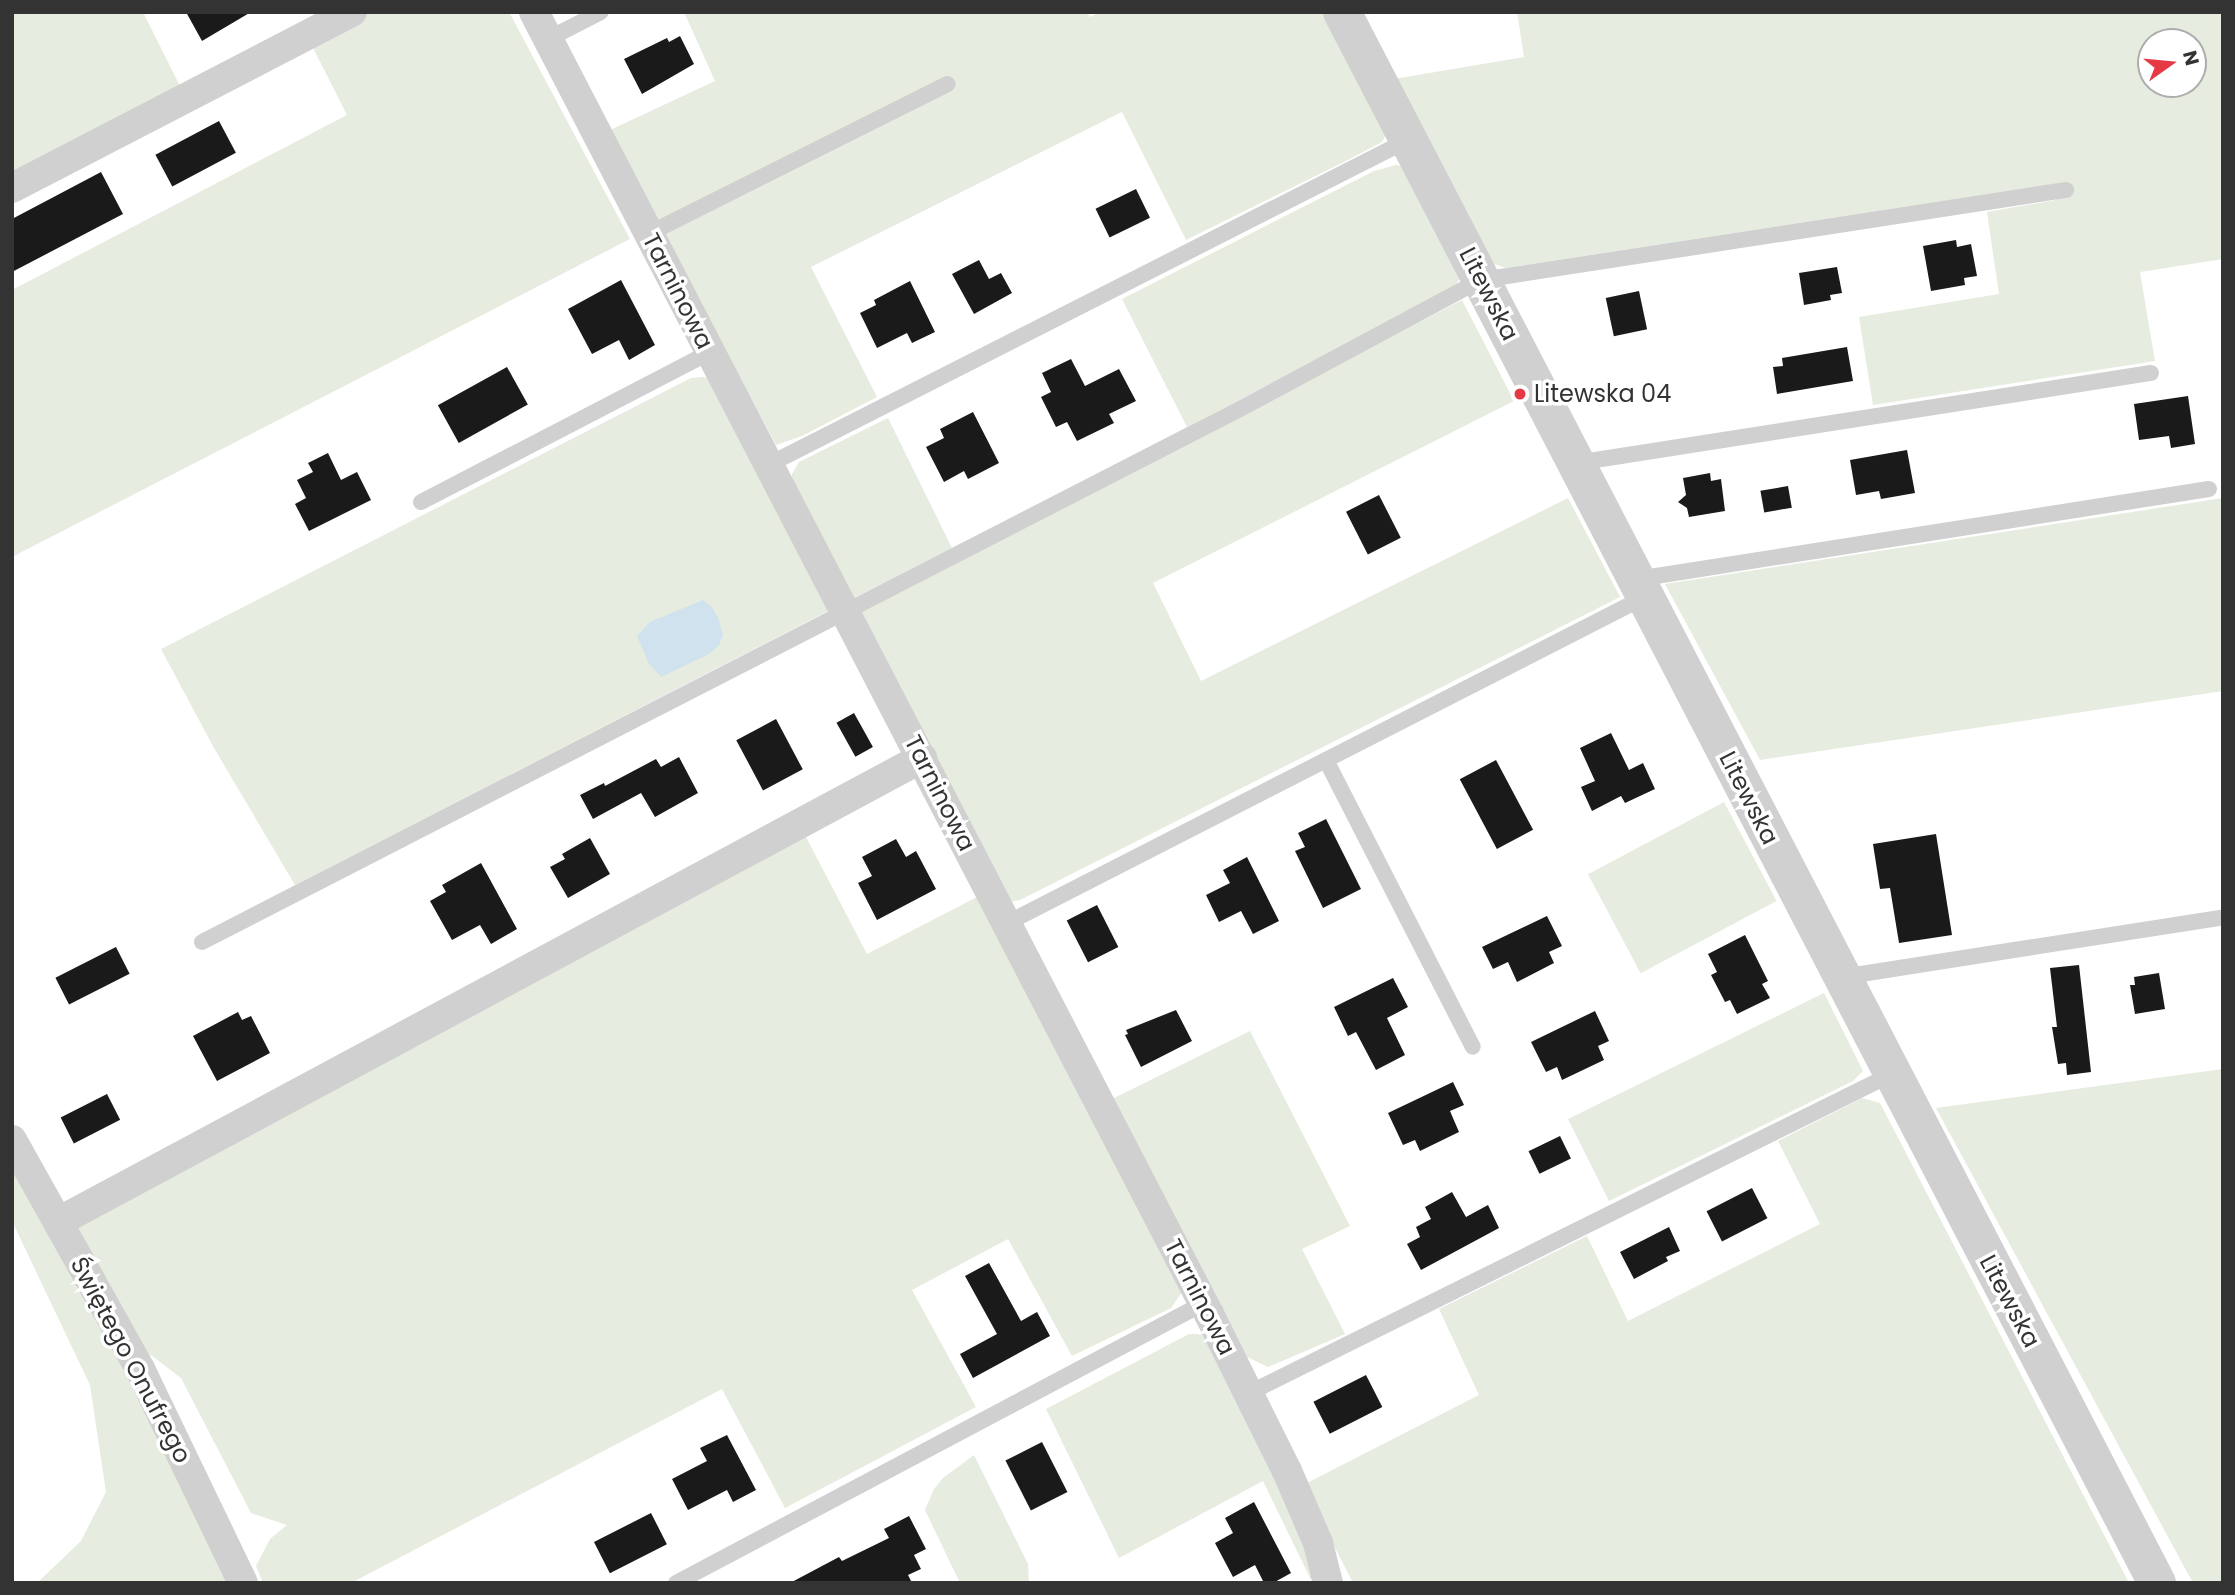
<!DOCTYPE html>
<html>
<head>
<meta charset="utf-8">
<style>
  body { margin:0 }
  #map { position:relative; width:2235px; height:1595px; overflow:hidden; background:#fff; font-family:Poppins,sans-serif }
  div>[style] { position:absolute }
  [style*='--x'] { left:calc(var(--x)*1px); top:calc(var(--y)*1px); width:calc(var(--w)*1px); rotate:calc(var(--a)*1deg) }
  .green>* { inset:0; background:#e6ecdf; transform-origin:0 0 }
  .water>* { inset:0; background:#cfe2ee }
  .building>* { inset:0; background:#1a1a1a; transform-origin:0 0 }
  .service>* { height:16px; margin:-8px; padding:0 8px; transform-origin:8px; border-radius:8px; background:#d0d0d0 }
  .minor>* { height:30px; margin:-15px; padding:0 15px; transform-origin:15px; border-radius:15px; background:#d0d0d0 }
  .tertiary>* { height:38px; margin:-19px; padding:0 19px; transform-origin:19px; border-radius:19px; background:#d0d0d0 }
  .dots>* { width:19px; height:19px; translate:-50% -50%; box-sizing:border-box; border:4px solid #fff; border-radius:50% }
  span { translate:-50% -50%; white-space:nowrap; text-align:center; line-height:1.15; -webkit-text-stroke:7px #fff; paint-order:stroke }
  .street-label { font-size:24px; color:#333 }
  .poi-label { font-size:24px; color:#333 }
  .left { translate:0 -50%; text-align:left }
  .frame { position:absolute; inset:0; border:14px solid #333; pointer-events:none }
  .north { position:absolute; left:2137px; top:28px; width:70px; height:70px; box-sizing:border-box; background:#fff; border:2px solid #adadad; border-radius:50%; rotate:75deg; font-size:19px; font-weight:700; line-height:28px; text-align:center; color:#333 }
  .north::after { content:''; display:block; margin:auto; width:24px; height:32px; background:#e63946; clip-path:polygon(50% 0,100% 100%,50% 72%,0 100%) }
</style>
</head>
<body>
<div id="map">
  <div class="green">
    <i style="clip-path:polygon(12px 12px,143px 12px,181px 88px,360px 12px,509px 12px,630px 239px,12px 557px,12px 290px,347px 115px,311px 44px,12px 177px)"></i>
    <i style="clip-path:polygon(684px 12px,1087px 12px,1090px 17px,1100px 12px,1326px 12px,1387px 132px,1382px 142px,1346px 161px,1186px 240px,1122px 112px,811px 267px,877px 397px,802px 436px,776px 445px,608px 131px,715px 81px)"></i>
    <i style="clip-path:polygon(evenodd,1517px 12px,2223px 12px,2223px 259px,2140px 272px,2155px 361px,1873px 405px,1859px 317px,1999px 294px,1987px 212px,2056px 200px,2054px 184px,1506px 268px,1491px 263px,1394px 79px,1524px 57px,1517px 12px,2151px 42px,2193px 42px,2193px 84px,2151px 84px,2151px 42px)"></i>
    <i style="clip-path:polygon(1396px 165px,1407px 167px,1459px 279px,1455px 288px,1187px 427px,1122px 299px,1374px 171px)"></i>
    <i style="clip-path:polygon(1462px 300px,1514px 401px,1153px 583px,1201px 681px,1568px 498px,1620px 597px,1020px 900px,1009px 902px,855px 613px)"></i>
    <i style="clip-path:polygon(703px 377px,713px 379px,828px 611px,295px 885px,214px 748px,161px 649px,691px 378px)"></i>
    <i style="clip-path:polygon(888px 418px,952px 548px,850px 600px,792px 487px,792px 474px,799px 462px)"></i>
    <i style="clip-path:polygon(2223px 498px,2223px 691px,1760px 760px,1665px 584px)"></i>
    <i style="left:1724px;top:802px;width:112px;height:154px;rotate:62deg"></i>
    <i style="clip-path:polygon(806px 837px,867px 954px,977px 897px,1185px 1288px,1171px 1308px,1072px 1356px,1008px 1239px,912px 1290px,976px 1407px,785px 1508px,722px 1389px,351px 1583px,263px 1583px,256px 1566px,270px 1539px,287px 1525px,251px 1513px,181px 1378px,151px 1355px,144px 1361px,74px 1219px)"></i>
    <i style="clip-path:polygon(1824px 993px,1863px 1071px,1853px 1081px,1609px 1201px,1568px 1119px)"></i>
    <i style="clip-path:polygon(1250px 1031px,1350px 1226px,1302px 1249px,1345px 1334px,1268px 1367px,1243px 1355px,1110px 1100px)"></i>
    <i style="clip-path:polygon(2223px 1069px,2223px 1583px,2193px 1583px,1936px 1108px)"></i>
    <i style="clip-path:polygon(1862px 1098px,1880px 1103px,2129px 1583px,1353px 1583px,1303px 1485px,1479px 1395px,1439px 1309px,1587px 1236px,1628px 1321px,1820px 1224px,1778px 1141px)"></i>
    <i style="clip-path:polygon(12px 1155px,237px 1583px,37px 1583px,81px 1541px,106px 1492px,90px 1385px,12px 1221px)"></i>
    <i style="clip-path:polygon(1189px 1334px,1209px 1334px,1316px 1570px,1311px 1580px,1263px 1481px,1119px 1558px,1046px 1409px)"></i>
    <i style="clip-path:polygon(974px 1455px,1028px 1564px,1029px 1583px,960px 1583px,925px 1510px,934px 1489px,943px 1478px)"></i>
  </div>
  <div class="water">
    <i style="clip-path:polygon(703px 600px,711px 606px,718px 618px,723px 635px,719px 645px,709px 654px,661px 677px,649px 664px,637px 636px,650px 622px)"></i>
  </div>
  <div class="building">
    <i style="clip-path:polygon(186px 12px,251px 12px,202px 41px)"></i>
    <i style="clip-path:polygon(680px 36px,694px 64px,642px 94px,624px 59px,667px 38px,669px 42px)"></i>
    <i style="left:219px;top:121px;width:36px;height:72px;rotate:62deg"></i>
    <i style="clip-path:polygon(101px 172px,123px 214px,12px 272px,12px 219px)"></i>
    <i style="left:1136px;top:189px;width:32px;height:45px;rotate:64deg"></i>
    <i style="clip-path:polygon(1956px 240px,1957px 247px,1971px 244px,1977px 276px,1964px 278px,1965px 285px,1931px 291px,1923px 246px)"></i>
    <i style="clip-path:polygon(979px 260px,989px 279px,1001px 273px,1012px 293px,974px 314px,952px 274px)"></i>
    <i style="clip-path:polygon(1837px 267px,1842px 293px,1830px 295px,1831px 300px,1804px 305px,1799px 273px)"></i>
    <i style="clip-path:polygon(621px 280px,655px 345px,629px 360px,619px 340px,592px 354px,568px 309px)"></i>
    <i style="clip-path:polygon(910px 281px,935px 332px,912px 343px,907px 333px,877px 348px,860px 313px,876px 305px,874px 300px)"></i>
    <i style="left:1639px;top:291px;width:39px;height:34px;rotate:78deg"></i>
    <i style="clip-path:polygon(1847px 347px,1853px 381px,1777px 394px,1773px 367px,1783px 366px,1782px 358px)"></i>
    <i style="clip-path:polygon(1071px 359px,1085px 386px,1119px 369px,1136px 401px,1109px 414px,1114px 423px,1077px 441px,1067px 422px,1056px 427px,1041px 397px,1051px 392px,1042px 373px)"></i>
    <i style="left:507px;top:367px;width:43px;height:79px;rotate:61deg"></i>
    <i style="clip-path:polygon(2188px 396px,2195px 444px,2171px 448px,2169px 436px,2139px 440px,2134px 404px)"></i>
    <i style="clip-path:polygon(973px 412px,999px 463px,968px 479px,964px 471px,944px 482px,926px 447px,944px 438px,940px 429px)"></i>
    <i style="clip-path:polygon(1907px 450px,1915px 493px,1881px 499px,1879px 491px,1856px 495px,1850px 460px)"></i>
    <i style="clip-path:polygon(328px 453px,341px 480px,357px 472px,371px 500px,309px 531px,295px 504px,306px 498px,297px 480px,313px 472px,308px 463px)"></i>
    <i style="clip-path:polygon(1710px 473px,1711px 481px,1721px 479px,1725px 511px,1689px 517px,1687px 508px,1678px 502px,1686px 495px,1683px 478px)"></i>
    <i style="left:1788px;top:486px;width:22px;height:28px;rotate:80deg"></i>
    <i style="left:1379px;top:495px;width:48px;height:37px;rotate:63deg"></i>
    <i style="left:854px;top:713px;width:39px;height:20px;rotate:61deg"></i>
    <i style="left:776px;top:719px;width:57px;height:45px;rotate:62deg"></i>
    <i style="clip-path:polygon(1611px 733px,1629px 770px,1643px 763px,1655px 789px,1625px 803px,1621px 796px,1592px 811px,1581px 787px,1595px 781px,1580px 748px)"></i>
    <i style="clip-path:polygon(679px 757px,698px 793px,655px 817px,641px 793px,593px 819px,580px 795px,604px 783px,605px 786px,656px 759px,661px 767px)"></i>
    <i style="left:1496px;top:760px;width:79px;height:41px;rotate:62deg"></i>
    <i style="clip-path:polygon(1326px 819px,1361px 889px,1323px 908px,1295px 851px,1305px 847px,1298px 833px)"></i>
    <i style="clip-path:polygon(1936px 834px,1952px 935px,1899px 943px,1890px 888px,1880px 889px,1873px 844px)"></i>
    <i style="clip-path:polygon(590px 838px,610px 874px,568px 898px,550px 867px,565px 859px,562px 854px)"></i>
    <i style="clip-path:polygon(896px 839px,906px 857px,916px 851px,936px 889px,877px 920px,858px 883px,872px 876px,862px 857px)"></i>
    <i style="clip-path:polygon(1247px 857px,1279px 921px,1253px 934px,1241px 911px,1219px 922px,1206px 895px,1230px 883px,1223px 870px)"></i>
    <i style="clip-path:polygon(481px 863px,517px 929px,491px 944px,480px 925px,452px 940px,430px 901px,446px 892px,442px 885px)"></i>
    <i style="left:1097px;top:905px;width:47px;height:34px;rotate:63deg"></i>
    <i style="clip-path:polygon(1547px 916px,1562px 946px,1549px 952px,1554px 963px,1517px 982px,1508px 962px,1493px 969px,1482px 947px)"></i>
    <i style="clip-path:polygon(1745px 935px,1768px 981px,1762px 984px,1770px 998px,1737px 1014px,1730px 1000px,1725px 1002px,1711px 975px,1717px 972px,1708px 954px)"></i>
    <i style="left:116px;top:947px;width:30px;height:68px;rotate:63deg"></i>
    <i style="clip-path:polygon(2079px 965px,2091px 1072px,2067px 1075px,2066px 1063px,2058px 1064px,2052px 1027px,2057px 1027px,2050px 968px)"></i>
    <i style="clip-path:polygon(2159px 973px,2165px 1009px,2135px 1014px,2130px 985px,2135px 985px,2134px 977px)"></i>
    <i style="clip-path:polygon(1393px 978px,1408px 1007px,1387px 1018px,1405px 1055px,1376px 1070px,1356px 1032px,1348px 1036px,1334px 1007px)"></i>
    <i style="clip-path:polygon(1176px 1010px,1192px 1041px,1141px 1067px,1125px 1035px,1128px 1034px,1126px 1030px)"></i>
    <i style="clip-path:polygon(1595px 1011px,1609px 1041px,1598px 1046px,1604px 1060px,1562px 1080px,1557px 1067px,1546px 1072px,1531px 1042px)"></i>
    <i style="clip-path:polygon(238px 1012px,242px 1020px,251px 1016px,270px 1053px,217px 1081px,193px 1036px)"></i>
    <i style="clip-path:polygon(1453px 1082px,1464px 1105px,1450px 1111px,1459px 1132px,1420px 1151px,1415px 1140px,1403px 1145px,1388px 1113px)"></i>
    <i style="left:107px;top:1094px;width:29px;height:52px;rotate:63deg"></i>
    <i style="left:1560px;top:1136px;width:25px;height:35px;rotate:64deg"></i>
    <i style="left:1752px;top:1188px;width:34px;height:51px;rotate:63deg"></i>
    <i style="clip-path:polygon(1452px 1192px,1466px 1217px,1488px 1205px,1499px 1228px,1421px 1270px,1407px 1244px,1420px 1237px,1416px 1227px,1431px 1219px,1425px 1207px)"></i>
    <i style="clip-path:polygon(1669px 1227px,1680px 1251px,1666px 1257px,1668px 1261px,1634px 1279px,1620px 1252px)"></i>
    <i style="clip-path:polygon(989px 1263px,1021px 1321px,1037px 1312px,1050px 1336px,973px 1378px,960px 1354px,997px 1334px,965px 1276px)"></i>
    <i style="left:1366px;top:1375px;width:36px;height:59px;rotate:63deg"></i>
    <i style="clip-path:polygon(727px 1435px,756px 1490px,733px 1502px,727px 1490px,688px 1510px,672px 1479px,707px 1461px,700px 1448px)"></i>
    <i style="left:1042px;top:1442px;width:56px;height:41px;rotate:63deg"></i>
    <i style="clip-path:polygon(1254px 1502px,1291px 1573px,1273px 1583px,1264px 1583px,1255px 1565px,1233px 1577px,1215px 1543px,1233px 1533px,1225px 1518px)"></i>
    <i style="left:651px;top:1513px;width:35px;height:64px;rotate:63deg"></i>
    <i style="clip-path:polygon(909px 1516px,926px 1549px,914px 1555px,921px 1569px,908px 1575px,912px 1583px,790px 1583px,839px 1557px,842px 1561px,889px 1538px,884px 1529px)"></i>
  </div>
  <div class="service">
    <i style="--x:548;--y:39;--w:59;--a:-27"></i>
    <i style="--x:648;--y:234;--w:335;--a:-26.6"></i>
    <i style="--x:1576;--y:463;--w:582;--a:-8.9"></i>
    <i style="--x:768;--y:465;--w:718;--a:-26.92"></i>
    <i style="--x:421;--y:502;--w:326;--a:-27.4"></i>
    <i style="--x:1637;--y:579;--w:579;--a:-8.94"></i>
    <i style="--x:1326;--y:760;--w:322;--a:62.9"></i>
    <i style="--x:1007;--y:923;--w:716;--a:-27.07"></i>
    <i style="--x:202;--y:942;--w:1167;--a:-27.18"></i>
    <i style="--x:1240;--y:409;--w:273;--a:-28.2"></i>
    <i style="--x:1481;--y:280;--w:592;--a:-8.75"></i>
    <i style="--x:1842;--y:977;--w:386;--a:-8.9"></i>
    <i style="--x:1249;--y:1393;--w:718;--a:-26.39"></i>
    <i style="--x:676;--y:1583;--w:598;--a:-27.94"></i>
  </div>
  <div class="minor">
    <i style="--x:534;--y:12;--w:1467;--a:62.6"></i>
    <i style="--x:1209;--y:1314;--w:175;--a:63.6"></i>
    <i style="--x:1287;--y:1471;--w:78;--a:66.7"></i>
    <i style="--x:1318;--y:1543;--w:41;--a:76"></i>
    <i style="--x:12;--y:188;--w:383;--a:-27.4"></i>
    <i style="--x:12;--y:1140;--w:262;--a:60.8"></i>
    <i style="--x:140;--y:1369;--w:237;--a:64.3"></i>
    <i style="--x:58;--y:1222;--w:981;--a:-28.24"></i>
  </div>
  <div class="tertiary">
    <i style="--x:1342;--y:12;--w:1770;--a:62.58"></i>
  </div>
  <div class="dots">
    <i style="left:1520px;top:394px;background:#e63946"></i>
  </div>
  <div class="street-label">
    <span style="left:678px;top:291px;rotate:63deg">Tarninowa</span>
    <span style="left:1489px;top:294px;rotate:63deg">Litewska</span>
    <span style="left:940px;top:793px;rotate:63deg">Tarninowa</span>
    <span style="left:1749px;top:798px;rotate:63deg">Litewska</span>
    <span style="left:1200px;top:1297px;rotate:63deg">Tarninowa</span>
    <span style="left:2010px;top:1301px;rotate:62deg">Litewska</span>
    <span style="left:131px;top:1360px;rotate:62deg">Świętego Onufrego</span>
  </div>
  <div class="poi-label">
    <span class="left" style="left:1534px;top:394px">Litewska 04</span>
  </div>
  <div class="frame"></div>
  <div class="north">N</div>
</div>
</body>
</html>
